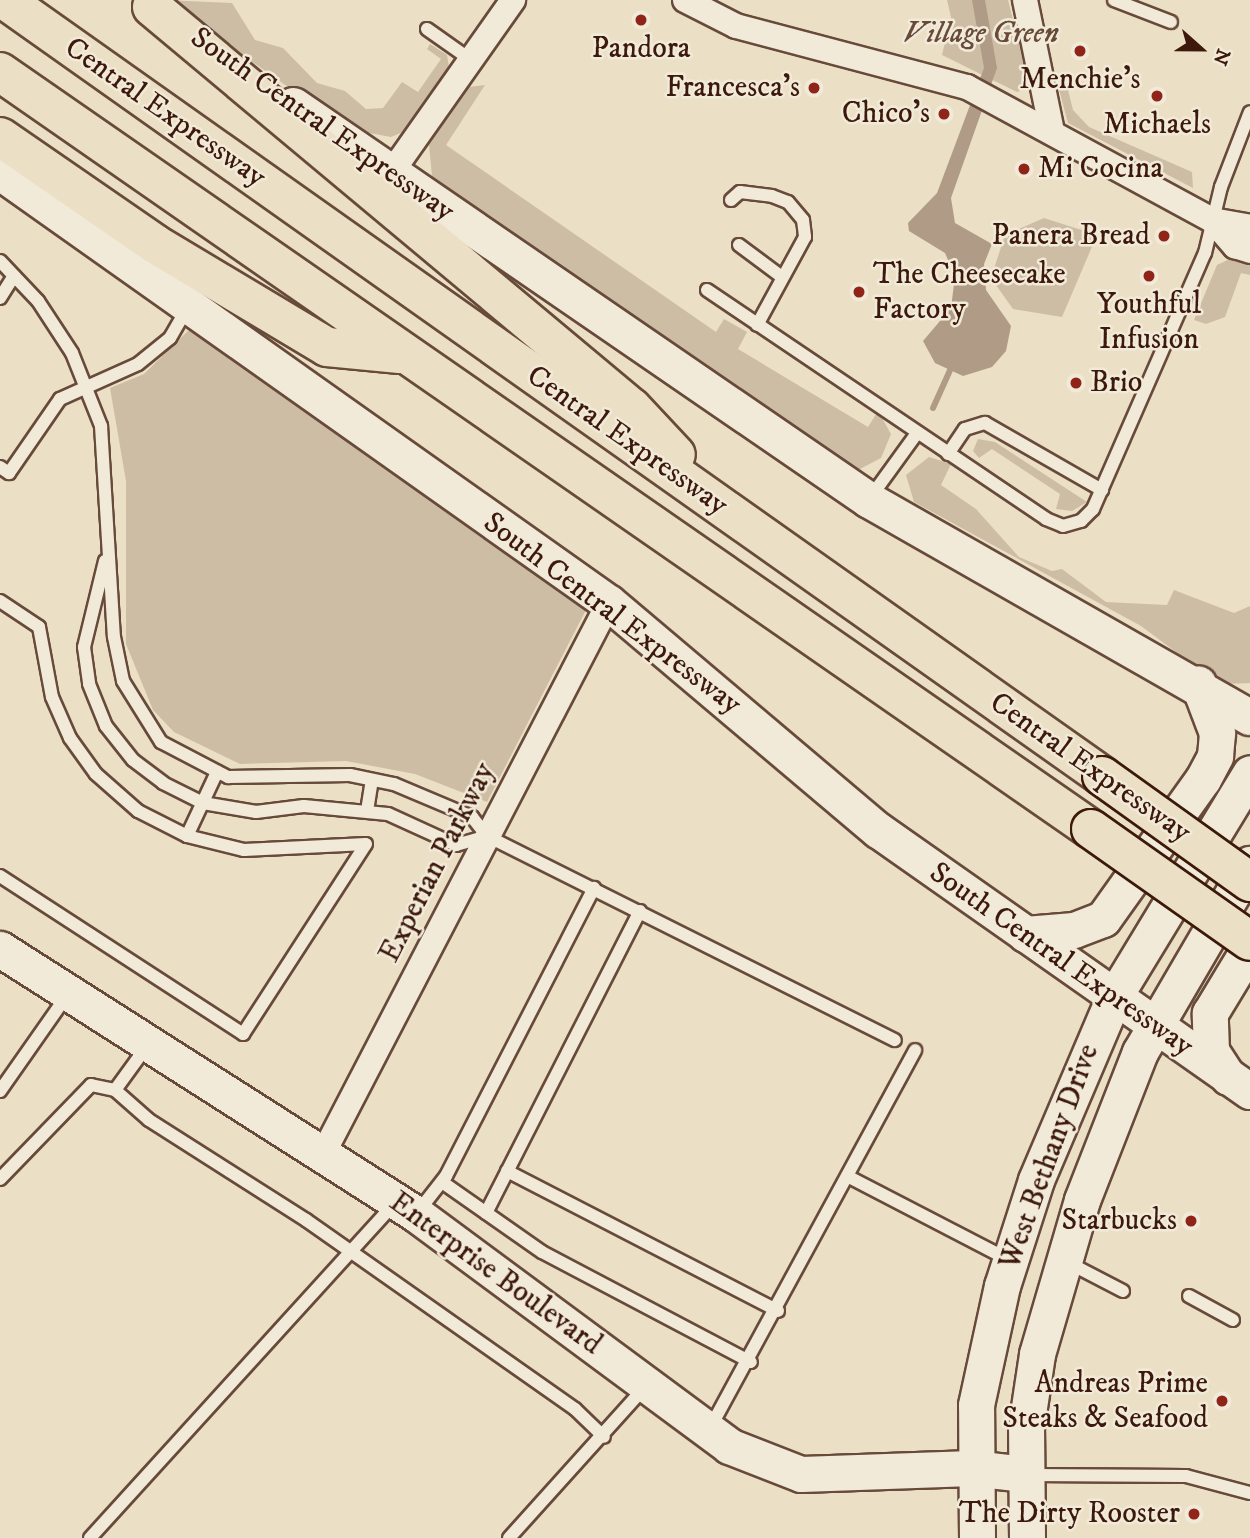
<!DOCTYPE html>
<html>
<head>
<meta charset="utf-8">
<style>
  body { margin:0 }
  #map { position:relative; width:1250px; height:1538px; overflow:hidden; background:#ebdfc5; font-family:"IM FELL DW Pica",serif }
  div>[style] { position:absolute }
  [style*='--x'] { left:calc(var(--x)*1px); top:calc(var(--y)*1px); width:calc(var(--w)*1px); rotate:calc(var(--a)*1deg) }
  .green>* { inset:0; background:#cdbda5 }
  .water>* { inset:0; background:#b09c86 }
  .stream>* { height:6px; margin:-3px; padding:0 3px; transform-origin:3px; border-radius:3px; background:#b09c86 }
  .roads { filter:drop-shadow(2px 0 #684a3a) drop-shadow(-2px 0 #684a3a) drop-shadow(0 2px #684a3a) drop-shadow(0 -2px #684a3a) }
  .lane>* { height:12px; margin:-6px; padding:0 6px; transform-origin:6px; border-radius:6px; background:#f2ead9 }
  .street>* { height:24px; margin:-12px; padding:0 12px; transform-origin:12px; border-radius:12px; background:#f2ead9 }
  .secondary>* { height:35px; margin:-17.5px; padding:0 17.5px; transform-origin:17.5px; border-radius:17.5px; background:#f2ead9 }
  .highway>* { height:38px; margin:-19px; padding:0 19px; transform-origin:19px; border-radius:19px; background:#ebdfc5 }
  .bridges { filter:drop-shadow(2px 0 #3c190b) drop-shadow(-2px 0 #3c190b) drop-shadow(0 2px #3c190b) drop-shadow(0 -2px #3c190b) }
  .highway-bridge>* { height:38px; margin:-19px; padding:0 19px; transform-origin:19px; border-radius:19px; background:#ebdfc5 }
  .dots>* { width:19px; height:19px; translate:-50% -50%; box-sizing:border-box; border:4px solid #f2ead9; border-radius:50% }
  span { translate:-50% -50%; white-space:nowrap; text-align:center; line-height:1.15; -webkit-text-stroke:5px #f2ead9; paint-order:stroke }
  .park-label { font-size:30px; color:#684a39; font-style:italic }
  .poi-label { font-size:30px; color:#3c190b }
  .right { translate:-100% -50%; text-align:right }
  .left { translate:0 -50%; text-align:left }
  .street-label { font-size:30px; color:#3c190b }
  .north { position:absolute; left:1166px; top:14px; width:70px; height:70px; -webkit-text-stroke:5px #f2ead9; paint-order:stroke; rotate:111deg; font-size:19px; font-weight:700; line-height:28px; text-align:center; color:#3c190b }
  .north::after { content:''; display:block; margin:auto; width:24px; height:32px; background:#3c190b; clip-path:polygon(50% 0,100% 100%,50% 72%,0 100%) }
</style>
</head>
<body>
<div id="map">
  <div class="green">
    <i style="clip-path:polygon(164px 0,232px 3px,255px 40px,283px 48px,317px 83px,345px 91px,366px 109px,383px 108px,402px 82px,418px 92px,441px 59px,427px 49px,430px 44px,447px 55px,450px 73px,403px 132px,391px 137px,348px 129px)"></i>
    <i style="clip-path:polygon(947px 0,1008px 0,1027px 74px,1023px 89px,1017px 92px,942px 55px,951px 17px)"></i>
    <i style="clip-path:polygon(1057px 82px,1066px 82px,1073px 110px,1089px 127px,1192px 172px,1193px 188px,1068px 123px)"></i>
    <i style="clip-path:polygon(485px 85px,446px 145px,716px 332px,724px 319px,747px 332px,738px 349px,868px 427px,878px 411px,891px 434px,881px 458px,860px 469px,844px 468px,432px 176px,429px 145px,469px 87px)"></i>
    <i style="clip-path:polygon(1044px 218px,1097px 235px,1062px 317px,1013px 309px,991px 278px,1005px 235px)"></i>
    <i style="clip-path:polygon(1234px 257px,1250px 259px,1250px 275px,1241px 273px,1225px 317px,1206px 324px,1194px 320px,1217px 265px)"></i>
    <i style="clip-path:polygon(192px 327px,588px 606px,487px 802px,415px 774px,346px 761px,240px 764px,174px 732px,153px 710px,126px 644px,126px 481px,110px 388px,144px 374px)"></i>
    <i style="clip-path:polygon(978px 439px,995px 442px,1087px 502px,1072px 511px,1056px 509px,1060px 494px,992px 449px,979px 458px,973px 451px)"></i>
    <i style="clip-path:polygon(929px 457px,951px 464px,941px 485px,976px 509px,1019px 557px,1052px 571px,1062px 569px,1106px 602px,1167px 605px,1174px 590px,1234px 613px,1250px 606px,1250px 683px,1225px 684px,1203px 672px,1141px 626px,914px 502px,906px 475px)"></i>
  </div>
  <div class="water">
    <i style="clip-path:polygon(972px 0,985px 0,997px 68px,951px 198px,955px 223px,992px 244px,984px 264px,986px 290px,1011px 326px,1006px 351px,992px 367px,963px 376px,935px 363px,923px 341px,951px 308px,955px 276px,945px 253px,909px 231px,908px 223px,937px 193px,984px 68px)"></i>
  </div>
  <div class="stream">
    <i style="--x:933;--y:408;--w:46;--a:-65.7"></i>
  </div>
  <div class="roads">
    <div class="lane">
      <i style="--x:1114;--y:0;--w:61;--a:21.1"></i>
      <i style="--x:427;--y:29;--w:54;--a:35.2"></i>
      <i style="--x:731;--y:200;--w:12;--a:-42"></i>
      <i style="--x:740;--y:192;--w:32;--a:7"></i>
      <i style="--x:772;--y:196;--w:17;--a:21"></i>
      <i style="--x:788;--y:202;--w:23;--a:50"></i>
      <i style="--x:803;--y:220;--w:17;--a:83"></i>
      <i style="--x:805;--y:237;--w:100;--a:118.6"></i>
      <i style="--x:739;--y:245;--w:54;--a:36.7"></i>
      <i style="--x:0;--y:261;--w:55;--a:46.5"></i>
      <i style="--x:38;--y:301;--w:62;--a:56.8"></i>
      <i style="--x:72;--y:353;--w:79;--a:68.3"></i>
      <i style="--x:101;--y:426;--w:211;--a:86.5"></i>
      <i style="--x:114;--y:637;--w:45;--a:78.4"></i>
      <i style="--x:123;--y:681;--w:72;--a:58.1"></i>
      <i style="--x:161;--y:742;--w:76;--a:27.6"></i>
      <i style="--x:228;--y:777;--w:122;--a:-0.9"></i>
      <i style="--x:350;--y:775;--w:45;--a:11.6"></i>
      <i style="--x:394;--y:784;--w:85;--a:22.9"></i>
      <i style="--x:472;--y:817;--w:24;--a:52"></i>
      <i style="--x:487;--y:836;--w:456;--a:26.6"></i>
      <i style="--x:707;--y:290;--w:409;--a:34"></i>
      <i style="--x:1046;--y:519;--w:18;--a:22"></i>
      <i style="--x:1063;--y:526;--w:19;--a:-16"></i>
      <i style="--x:1081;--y:521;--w:17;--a:-45"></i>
      <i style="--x:1093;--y:509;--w:279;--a:-66.4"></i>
      <i style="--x:1205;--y:253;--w:68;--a:-76.4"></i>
      <i style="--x:1221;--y:187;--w:80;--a:-68.9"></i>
      <i style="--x:0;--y:298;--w:26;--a:-58"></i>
      <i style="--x:948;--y:454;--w:30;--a:-56"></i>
      <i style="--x:965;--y:429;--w:21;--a:-17"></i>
      <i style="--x:985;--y:423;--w:135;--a:29.8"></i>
      <i style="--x:0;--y:467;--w:11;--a:34"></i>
      <i style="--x:9;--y:473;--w:90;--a:-55.4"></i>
      <i style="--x:60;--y:399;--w:85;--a:-24.2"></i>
      <i style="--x:138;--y:364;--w:41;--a:-39.1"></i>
      <i style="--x:170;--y:338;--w:34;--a:-60"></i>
      <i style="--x:870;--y:498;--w:80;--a:-54.1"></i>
      <i style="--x:105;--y:561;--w:89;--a:103.7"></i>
      <i style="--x:84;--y:647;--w:37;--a:82"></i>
      <i style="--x:89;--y:684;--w:45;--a:68"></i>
      <i style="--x:106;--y:726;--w:43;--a:51.5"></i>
      <i style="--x:133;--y:760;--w:38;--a:37"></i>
      <i style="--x:163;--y:783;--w:45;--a:26.6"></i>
      <i style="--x:203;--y:803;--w:54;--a:9.6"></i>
      <i style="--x:256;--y:812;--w:48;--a:-7.1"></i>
      <i style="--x:304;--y:806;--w:84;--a:5.4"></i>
      <i style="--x:388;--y:814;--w:75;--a:24.5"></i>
      <i style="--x:456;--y:845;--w:32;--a:-16"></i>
      <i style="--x:0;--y:601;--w:47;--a:33.7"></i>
      <i style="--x:39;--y:627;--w:71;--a:79.5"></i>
      <i style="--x:52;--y:697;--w:45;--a:66.3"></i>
      <i style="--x:70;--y:738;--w:44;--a:54.2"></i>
      <i style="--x:96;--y:774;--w:56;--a:41.4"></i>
      <i style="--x:138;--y:811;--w:55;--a:27"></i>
      <i style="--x:187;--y:836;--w:59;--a:13.8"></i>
      <i style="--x:244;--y:850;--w:122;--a:-2.8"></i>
      <i style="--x:367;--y:811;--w:31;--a:-81"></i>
      <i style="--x:187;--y:836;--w:71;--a:-64.9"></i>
      <i style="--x:0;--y:876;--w:290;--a:33"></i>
      <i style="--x:243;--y:1034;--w:226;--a:-57.1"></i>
      <i style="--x:147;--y:1046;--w:54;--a:126"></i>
      <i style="--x:115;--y:1090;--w:45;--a:41.4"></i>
      <i style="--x:149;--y:1120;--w:186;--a:32.5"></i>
      <i style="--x:306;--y:1220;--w:329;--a:35.1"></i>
      <i style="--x:575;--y:1409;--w:40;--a:44"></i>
      <i style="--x:0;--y:1091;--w:118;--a:-55"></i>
      <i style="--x:507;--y:1171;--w:305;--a:27.3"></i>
      <i style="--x:849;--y:1177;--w:178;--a:27.4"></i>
      <i style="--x:0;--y:1179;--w:131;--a:-45.9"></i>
      <i style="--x:91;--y:1085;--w:25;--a:12"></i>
      <i style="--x:442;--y:1182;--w:122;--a:35"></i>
      <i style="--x:542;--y:1252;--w:236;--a:27.8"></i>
      <i style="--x:417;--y:1213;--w:47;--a:-51.9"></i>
      <i style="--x:446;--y:1176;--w:324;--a:-62.8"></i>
      <i style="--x:486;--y:1213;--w:339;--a:-63"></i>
      <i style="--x:1067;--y:1262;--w:63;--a:27.4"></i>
      <i style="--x:1189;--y:1296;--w:50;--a:28.6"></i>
      <i style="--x:710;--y:1428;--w:430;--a:-61.5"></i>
      <i style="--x:1029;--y:1475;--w:157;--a:0.4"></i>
      <i style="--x:1186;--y:1476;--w:66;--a:14.9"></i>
      <i style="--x:90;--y:1538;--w:452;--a:-47.7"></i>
      <i style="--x:509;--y:1538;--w:205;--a:-48"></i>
    </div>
    <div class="street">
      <i style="--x:685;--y:0;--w:57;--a:27"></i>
      <i style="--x:736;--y:26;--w:239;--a:14.8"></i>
      <i style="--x:967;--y:87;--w:279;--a:28.5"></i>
      <i style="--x:1212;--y:220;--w:39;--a:10"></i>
      <i style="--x:1025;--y:0;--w:135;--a:78.4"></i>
      <i style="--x:391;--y:173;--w:212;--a:-54.8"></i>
      <i style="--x:1212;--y:220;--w:35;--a:49"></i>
      <i style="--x:1235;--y:246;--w:16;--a:18"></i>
      <i style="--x:324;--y:1152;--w:619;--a:-62.57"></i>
    </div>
    <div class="secondary">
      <i style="--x:293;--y:105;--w:698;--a:34.44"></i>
      <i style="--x:869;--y:500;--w:438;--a:29.7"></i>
      <i style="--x:0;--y:172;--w:746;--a:35.29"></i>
      <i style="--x:609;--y:603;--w:352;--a:40.2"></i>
      <i style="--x:878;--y:830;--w:454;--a:35.1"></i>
      <i style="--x:1025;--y:934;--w:49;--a:-4.7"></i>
      <i style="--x:1074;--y:930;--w:31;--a:-21"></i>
      <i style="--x:1103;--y:919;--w:172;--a:-54.5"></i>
      <i style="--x:1203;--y:779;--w:26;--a:-62"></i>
      <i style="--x:1215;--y:756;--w:23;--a:-85"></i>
      <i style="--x:1217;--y:733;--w:53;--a:-110.8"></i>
      <i style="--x:0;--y:949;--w:493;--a:32.5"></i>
      <i style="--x:416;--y:1214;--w:390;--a:36.5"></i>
      <i style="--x:729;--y:1446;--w:77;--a:21.3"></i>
      <i style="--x:801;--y:1474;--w:171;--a:-2"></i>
      <i style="--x:972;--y:1468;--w:53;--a:6.5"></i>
      <i style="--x:1228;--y:1077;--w:31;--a:-123"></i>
      <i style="--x:1211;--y:1051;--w:38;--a:-92"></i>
      <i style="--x:1210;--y:1013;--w:77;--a:-58.8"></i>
      <i style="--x:977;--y:1538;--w:133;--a:-90.4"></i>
      <i style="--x:976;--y:1405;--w:122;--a:-77.7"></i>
      <i style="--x:1002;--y:1286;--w:111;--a:-72.2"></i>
      <i style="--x:1036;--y:1180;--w:199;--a:-66.9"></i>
      <i style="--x:1114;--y:997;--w:262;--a:-58.7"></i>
      <i style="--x:1027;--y:1538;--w:111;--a:-90.5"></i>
      <i style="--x:1026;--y:1427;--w:74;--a:-81.4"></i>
      <i style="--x:1037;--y:1354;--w:160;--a:-73.7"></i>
      <i style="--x:1082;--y:1200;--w:159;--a:-68.6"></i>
      <i style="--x:1140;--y:1052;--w:218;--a:-59.7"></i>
    </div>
    <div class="highway">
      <i style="--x:5;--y:0;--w:1344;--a:35.27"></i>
      <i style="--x:152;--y:7;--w:625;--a:39.88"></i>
      <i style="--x:632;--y:408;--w:64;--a:46.9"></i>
      <i style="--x:0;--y:72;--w:1328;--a:34.76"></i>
      <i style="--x:0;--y:137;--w:188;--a:34.6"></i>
      <i style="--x:155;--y:244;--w:200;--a:30.9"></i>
      <i style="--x:327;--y:347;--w:73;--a:5.5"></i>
    </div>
  </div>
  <div class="bridges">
    <div class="highway-bridge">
      <i style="--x:1102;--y:776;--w:182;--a:35.6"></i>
      <i style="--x:1091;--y:829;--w:194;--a:35.2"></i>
    </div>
  </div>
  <div class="dots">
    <i style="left:641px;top:20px;background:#8f2418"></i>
    <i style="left:1080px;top:51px;background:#8f2418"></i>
    <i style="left:814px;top:88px;background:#8f2418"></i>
    <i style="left:1157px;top:96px;background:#8f2418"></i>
    <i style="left:944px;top:114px;background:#8f2418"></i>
    <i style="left:1024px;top:169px;background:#8f2418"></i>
    <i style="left:1164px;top:236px;background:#8f2418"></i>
    <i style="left:1149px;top:276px;background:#8f2418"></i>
    <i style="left:859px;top:292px;background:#8f2418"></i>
    <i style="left:1076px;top:383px;background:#8f2418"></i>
    <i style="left:1191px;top:1221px;background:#8f2418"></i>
    <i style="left:1222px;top:1401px;background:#8f2418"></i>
    <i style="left:1194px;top:1514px;background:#8f2418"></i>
  </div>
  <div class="park-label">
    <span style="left:981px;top:34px">Village Green</span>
  </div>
  <div class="poi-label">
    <span style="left:641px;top:49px">Pandora</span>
    <span style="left:1080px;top:80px">Menchie's</span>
    <span class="right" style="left:800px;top:88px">Francesca's</span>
    <span class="right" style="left:930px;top:114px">Chico's</span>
    <span style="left:1157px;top:125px">Michaels</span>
    <span class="left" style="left:1038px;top:169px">Mi Cocina</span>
    <span class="right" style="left:1150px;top:236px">Panera Bread</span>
    <span class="left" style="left:873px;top:292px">The Cheesecake<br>Factory</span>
    <span style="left:1149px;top:322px">Youthful<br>Infusion</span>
    <span class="left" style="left:1090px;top:383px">Brio</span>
    <span class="right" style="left:1177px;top:1221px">Starbucks</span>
    <span class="right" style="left:1208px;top:1401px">Andreas Prime<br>Steaks &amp; Seafood</span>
    <span class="right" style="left:1180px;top:1514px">The Dirty Rooster</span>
  </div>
  <div class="street-label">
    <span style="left:165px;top:113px;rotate:35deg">Central Expressway</span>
    <span style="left:322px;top:125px;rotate:35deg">South Central Expressway</span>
    <span style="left:627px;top:441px;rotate:35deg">Central Expressway</span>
    <span style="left:612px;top:614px;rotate:37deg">South Central Expressway</span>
    <span style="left:1090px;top:768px;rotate:35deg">Central Expressway</span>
    <span style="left:438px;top:863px;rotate:-63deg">Experian Parkway</span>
    <span style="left:1061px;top:960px;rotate:35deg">South Central Expressway</span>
    <span style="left:1050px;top:1157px;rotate:-70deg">West Bethany Drive</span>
    <span style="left:495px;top:1274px;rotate:36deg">Enterprise Boulevard</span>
  </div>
  <div class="north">N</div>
</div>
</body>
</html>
